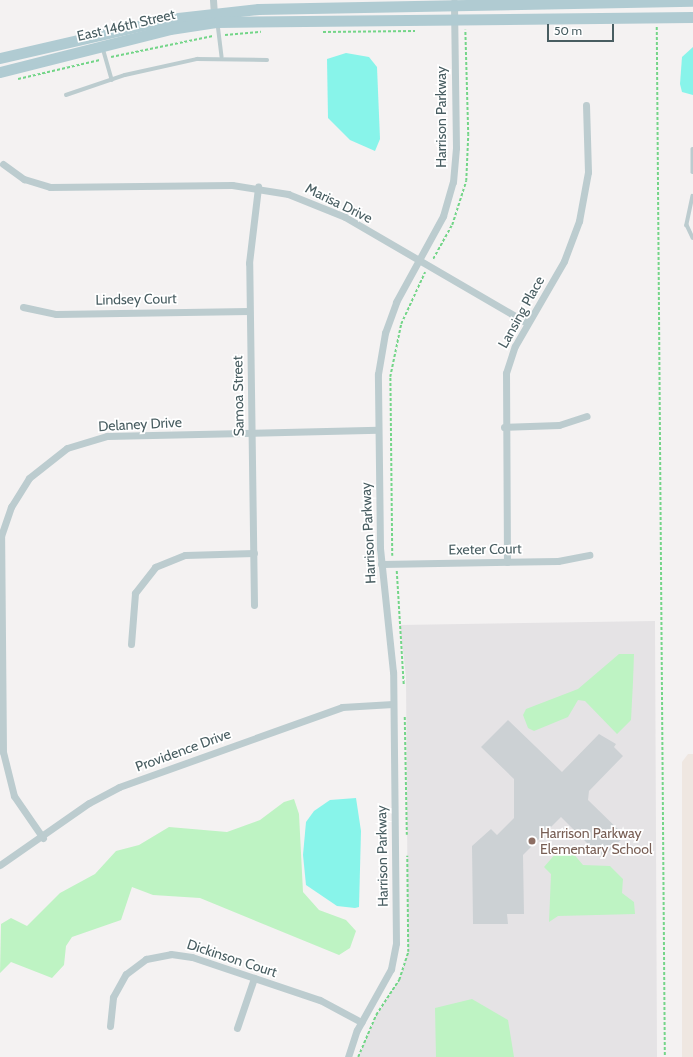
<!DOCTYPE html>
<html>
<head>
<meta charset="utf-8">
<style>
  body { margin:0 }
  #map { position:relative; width:693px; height:1057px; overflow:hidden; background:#f4f2f2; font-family:Cabin,sans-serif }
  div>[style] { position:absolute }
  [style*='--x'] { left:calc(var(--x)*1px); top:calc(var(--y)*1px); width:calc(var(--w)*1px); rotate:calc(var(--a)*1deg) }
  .commercial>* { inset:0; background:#efe7e1 }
  .education>* { inset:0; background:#e5e3e5 }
  .green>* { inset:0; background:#bef3c3 }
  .water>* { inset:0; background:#88f4ea }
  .building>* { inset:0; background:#ccd1d4 }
  .path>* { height:1.5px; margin-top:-0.75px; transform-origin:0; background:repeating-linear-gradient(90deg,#73d588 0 3px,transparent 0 5px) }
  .lane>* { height:3.5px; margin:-1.75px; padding:0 1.75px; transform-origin:1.75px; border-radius:1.75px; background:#bccccf }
  .street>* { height:7px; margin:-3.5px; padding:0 3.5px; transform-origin:3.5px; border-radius:3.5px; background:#bccccf }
  .primary>* { height:11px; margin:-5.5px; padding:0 5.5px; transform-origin:5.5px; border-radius:5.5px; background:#b0cbd2 }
  .dots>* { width:11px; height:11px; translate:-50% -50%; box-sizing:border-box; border:2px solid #fff; border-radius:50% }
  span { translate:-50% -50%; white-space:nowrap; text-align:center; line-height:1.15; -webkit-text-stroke:3.5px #fff; paint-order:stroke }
  .street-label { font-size:14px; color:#485d61 }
  .education-label { font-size:14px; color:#785e54 }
  .left { translate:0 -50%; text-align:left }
  .scale { position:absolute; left:547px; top:24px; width:67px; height:18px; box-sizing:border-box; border:2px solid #485d61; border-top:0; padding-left:5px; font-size:12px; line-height:14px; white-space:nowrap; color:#485d61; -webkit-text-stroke:3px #fff; paint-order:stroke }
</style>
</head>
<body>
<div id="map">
  <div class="commercial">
    <i style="clip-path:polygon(688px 754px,693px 754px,693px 1057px,682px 1057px,682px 762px)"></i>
  </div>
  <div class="education">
    <i style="clip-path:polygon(655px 621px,657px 1057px,358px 1057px,376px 1015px,399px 980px,408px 952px,406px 677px,400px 625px)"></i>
  </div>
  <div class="green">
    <i style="clip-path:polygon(619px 654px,634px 654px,633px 682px,631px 720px,617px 734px,585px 701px,578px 700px,568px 717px,534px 731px,528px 728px,523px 715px,526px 709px,578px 689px)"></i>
    <i style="clip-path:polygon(294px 799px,299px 814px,303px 892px,319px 910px,346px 920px,356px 931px,350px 948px,339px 955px,200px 898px,153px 895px,132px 887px,121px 920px,72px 937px,66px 946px,64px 965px,52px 978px,11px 962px,0 973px,1px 924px,11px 918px,27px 926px,60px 893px,95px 874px,116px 851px,139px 845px,169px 827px,227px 832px,260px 820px,284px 802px)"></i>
    <i style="clip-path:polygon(557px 852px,572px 852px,583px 865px,610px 866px,623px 879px,622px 893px,634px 902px,635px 914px,558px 916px,549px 922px,551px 874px,544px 867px)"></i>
    <i style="clip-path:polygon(472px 999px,508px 1020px,514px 1057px,436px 1057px,435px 1008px)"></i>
  </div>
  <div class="water">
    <i style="clip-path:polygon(693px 47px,693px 95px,682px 92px,680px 84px,682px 57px)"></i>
    <i style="clip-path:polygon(346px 53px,369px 57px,377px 67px,380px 139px,375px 151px,350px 140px,328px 118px,327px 59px)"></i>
    <i style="clip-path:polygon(356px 798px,361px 831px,359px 907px,355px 908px,337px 906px,306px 885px,303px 855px,306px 822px,314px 811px,330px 800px)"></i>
  </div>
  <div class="building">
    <i style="clip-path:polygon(508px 720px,562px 772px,599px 734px,616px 744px,614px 747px,623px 756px,589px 791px,588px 800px,625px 836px,602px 858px,561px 817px,523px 855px,524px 914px,507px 914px,508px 924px,473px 924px,472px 846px,491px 829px,497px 835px,514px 818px,514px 779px,481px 747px)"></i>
  </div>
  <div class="path">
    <i style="--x:657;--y:27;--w:1030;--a:89.55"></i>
    <i style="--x:323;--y:32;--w:92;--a:-0.6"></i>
    <i style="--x:225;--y:35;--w:36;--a:-5"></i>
    <i style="--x:111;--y:57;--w:104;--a:-11.6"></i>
    <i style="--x:18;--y:79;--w:84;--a:-13"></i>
    <i style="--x:433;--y:259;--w:39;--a:-61"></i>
    <i style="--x:452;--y:225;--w:46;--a:-72.3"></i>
    <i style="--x:466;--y:181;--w:46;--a:-87.5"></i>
    <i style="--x:468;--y:135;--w:105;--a:-91.6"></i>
    <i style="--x:392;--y:556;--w:179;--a:-90.6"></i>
    <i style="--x:390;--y:377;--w:54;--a:-78.3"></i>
    <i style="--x:401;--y:324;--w:57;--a:-65.2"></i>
    <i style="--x:397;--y:571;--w:115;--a:86.5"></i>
    <i style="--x:405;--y:717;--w:118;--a:89"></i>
    <i style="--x:358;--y:1057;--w:46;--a:-66.8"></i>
    <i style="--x:376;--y:1015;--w:42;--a:-56.7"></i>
    <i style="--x:399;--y:980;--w:29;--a:-72"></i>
    <i style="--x:408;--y:952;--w:96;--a:-90.6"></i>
  </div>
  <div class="lane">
    <i style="--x:218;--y:24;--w:33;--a:83"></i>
    <i style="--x:103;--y:48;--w:33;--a:74"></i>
    <i style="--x:66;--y:95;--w:62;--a:-18.7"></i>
    <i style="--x:125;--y:75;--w:74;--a:-12.5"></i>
    <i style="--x:197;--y:59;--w:70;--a:0.8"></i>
    <i style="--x:693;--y:149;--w:23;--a:90"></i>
    <i style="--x:693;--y:196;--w:30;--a:102"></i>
    <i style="--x:687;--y:225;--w:14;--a:65"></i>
  </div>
  <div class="street">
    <i style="--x:213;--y:0;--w:14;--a:86"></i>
    <i style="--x:3;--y:164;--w:26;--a:36"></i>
    <i style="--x:24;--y:179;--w:27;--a:17"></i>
    <i style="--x:50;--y:187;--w:182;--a:-0.6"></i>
    <i style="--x:232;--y:185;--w:57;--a:9.1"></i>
    <i style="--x:288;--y:194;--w:61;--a:22"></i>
    <i style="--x:345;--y:217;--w:211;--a:30.2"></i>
    <i style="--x:23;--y:307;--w:34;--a:12"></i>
    <i style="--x:56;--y:314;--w:193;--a:-0.9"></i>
    <i style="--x:504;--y:427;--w:55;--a:-2.1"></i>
    <i style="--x:559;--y:425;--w:29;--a:-18"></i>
    <i style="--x:507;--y:562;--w:189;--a:-90.3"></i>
    <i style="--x:506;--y:373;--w:28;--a:-72"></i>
    <i style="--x:515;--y:346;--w:98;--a:-60"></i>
    <i style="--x:564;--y:261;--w:43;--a:-69.4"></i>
    <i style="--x:579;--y:221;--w:50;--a:-79.6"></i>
    <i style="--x:588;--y:172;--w:67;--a:-91.7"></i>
    <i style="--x:381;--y:564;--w:177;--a:-1"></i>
    <i style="--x:558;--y:561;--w:32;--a:-11"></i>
    <i style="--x:254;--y:605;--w:342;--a:-90.8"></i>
    <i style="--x:249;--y:263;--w:77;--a:-83.2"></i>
    <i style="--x:131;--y:644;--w:51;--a:-85.5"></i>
    <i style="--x:135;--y:593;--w:33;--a:-52"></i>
    <i style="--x:155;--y:567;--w:32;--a:-22"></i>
    <i style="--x:185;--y:555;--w:69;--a:-1.7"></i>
    <i style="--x:43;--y:838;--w:51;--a:-124.6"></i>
    <i style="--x:14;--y:796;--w:45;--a:-104"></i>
    <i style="--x:3;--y:752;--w:216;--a:-90.5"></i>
    <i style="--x:1;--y:536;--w:31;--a:-71"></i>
    <i style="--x:11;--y:507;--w:34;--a:-58"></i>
    <i style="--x:29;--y:478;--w:48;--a:-38.3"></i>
    <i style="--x:67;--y:448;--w:42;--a:-16.7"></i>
    <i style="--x:107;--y:436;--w:271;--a:-1.3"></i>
    <i style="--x:0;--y:865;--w:108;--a:-34.9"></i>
    <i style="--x:89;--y:803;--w:34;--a:-28"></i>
    <i style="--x:119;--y:787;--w:237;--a:-19.7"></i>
    <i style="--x:342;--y:707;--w:51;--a:-3.4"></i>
    <i style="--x:110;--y:1026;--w:29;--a:-84"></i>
    <i style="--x:113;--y:997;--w:26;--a:-61"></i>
    <i style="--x:126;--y:974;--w:25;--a:-37"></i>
    <i style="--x:146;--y:959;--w:25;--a:-11"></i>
    <i style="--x:171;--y:954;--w:21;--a:8"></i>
    <i style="--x:192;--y:957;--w:135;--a:18.6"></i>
    <i style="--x:320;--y:1000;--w:47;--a:28.2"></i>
    <i style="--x:237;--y:1028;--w:53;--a:-71.2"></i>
    <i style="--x:348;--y:1057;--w:28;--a:-72"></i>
    <i style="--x:357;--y:1030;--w:70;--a:-60.9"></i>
    <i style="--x:391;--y:969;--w:26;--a:-79"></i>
    <i style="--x:396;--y:943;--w:271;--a:-90.6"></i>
    <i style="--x:393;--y:672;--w:125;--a:-96"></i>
    <i style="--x:380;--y:548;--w:174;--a:-90.7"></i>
    <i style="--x:378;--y:374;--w:42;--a:-80.3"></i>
    <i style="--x:385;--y:333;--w:33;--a:-70"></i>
    <i style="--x:396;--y:302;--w:98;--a:-61.3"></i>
    <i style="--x:443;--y:216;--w:35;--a:-74"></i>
    <i style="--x:453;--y:182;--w:34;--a:-85"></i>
    <i style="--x:456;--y:148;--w:146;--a:-90.8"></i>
  </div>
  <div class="primary">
    <i style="--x:0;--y:58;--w:173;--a:-13"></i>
    <i style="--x:169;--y:19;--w:90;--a:-6.4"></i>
    <i style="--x:258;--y:9;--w:435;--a:-1.1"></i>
    <i style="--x:0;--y:72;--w:175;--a:-14.2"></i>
    <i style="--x:170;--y:29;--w:48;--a:-8.5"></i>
    <i style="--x:217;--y:22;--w:476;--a:-0.6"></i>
  </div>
  <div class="dots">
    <i style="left:532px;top:841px;background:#8d6e63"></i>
  </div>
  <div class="street-label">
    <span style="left:126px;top:25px;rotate:-13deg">East 146th Street</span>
    <span style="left:441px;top:117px;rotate:-90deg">Harrison Parkway</span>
    <span style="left:339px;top:203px;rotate:26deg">Marisa Drive</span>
    <span style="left:136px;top:299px;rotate:-1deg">Lindsey Court</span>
    <span style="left:521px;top:312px;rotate:-61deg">Lansing Place</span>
    <span style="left:238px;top:396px;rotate:-91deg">Samoa Street</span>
    <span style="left:140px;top:424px;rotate:-3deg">Delaney Drive</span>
    <span style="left:368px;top:533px;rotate:-93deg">Harrison Parkway</span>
    <span style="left:485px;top:549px;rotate:-1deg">Exeter Court</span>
    <span style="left:183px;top:750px;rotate:-20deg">Providence Drive</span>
    <span style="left:382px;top:856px;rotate:-91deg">Harrison Parkway</span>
    <span style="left:232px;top:958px;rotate:18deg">Dickinson Court</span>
  </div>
  <div class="education-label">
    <span class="left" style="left:540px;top:841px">Harrison Parkway<br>Elementary School</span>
  </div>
  <div class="scale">50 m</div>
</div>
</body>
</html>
